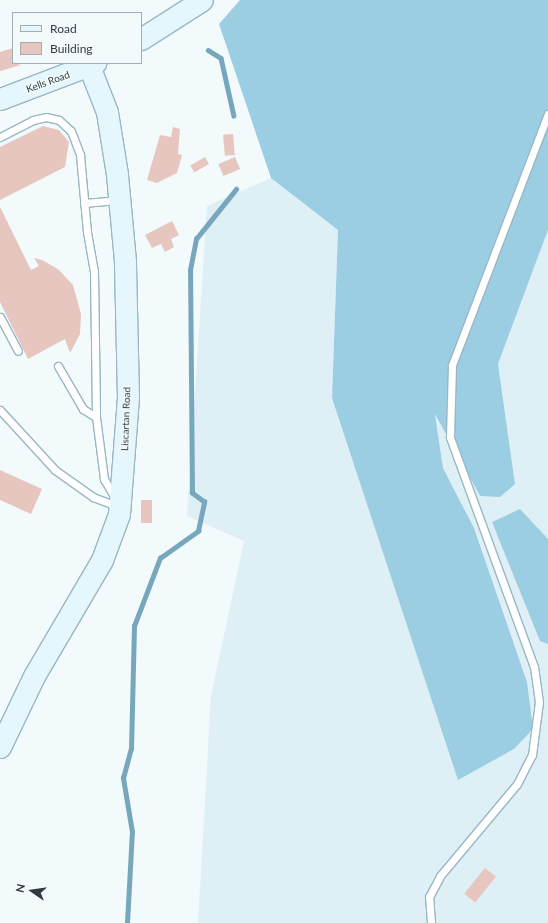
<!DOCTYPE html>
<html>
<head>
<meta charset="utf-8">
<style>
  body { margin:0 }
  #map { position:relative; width:548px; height:923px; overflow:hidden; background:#f3fafc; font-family:Lato,sans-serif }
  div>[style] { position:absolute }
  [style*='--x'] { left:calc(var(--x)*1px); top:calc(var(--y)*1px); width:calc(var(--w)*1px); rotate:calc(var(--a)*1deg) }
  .built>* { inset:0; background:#dfeff6 }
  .forest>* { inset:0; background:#9ccee3 }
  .stream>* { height:4.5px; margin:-2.25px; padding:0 2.25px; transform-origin:2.25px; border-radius:2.25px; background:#77a7bc }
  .building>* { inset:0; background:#e6c6be; transform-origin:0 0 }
  .roads { filter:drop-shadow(1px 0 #98b7c4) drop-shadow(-1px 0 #98b7c4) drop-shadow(0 1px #98b7c4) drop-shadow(0 -1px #98b7c4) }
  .lane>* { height:7px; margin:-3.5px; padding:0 3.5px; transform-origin:3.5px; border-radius:3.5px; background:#fff }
  .secondary>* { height:21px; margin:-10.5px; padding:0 10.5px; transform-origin:10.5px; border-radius:10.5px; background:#e6f6fd }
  span { translate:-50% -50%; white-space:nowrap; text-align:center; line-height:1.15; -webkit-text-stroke:3px #f3fafc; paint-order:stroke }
  .street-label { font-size:10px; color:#2e3b40 }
  .legend { position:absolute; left:12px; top:12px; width:130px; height:52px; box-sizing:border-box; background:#f3fafc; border:1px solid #a4aeb1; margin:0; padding:5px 7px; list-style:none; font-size:12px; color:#2e3b40 }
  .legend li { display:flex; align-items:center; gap:8px; height:20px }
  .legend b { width:20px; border:1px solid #a4aeb1 }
  .north { position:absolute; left:12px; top:871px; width:40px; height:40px; -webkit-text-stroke:3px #f3fafc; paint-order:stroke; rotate:283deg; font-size:11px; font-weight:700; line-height:16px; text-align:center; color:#2e3b40 }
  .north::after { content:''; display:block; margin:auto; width:14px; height:18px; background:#2e3b40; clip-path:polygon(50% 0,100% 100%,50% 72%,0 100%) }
</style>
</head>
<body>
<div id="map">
  <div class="built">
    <i style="clip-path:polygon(271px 178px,338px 230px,332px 398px,527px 682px,474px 528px,443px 468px,435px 413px,480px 496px,515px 484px,498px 364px,548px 230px,548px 923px,198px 923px,211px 696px,244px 541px,187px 516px,207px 206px)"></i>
  </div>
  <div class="forest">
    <i style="clip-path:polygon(240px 0,548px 0,548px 230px,498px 364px,515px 484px,500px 497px,480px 496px,435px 414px,443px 468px,474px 528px,527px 682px,533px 729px,514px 749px,458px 780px,332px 398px,338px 230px,271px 178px,219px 24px)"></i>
    <i style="clip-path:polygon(520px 509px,548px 539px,548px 644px,540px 641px,492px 522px)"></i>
  </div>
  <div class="stream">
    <i style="--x:208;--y:50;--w:15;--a:32"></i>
    <i style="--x:221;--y:58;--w:59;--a:77.4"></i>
    <i style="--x:127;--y:923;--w:91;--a:-86.9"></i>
    <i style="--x:132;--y:832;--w:55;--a:-99.5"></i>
    <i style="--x:123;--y:778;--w:30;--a:-75"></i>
    <i style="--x:131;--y:749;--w:123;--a:-88.6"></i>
    <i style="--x:134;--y:626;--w:73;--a:-69.1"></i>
    <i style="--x:160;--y:558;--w:47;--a:-35.4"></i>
    <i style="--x:198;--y:531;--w:30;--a:-78"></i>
    <i style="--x:204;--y:502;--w:15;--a:-143"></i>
    <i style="--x:192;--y:493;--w:223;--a:-90.5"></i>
    <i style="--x:190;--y:270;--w:32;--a:-79"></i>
    <i style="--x:196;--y:239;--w:64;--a:-51.3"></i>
  </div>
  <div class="building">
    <i style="clip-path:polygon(13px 48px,13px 63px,21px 65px,0 71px,0 52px)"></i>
    <i style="clip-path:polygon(43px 126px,59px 130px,69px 142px,65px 167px,0 200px,0 147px)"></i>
    <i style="clip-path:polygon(173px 127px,180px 129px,178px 154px,182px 155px,177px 173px,157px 183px,147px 180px,160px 135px,171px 137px)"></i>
    <i style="left:233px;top:134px;width:21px;height:10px;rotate:85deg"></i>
    <i style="left:205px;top:157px;width:8px;height:17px;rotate:60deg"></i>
    <i style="left:235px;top:157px;width:13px;height:18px;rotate:67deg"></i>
    <i style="clip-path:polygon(0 207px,31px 270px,39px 266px,34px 258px,42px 260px,58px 269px,73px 285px,81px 314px,80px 334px,70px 353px,65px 339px,28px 359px,0 302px)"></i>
    <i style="clip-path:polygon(172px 221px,179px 235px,171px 239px,174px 247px,165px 252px,161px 244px,152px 248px,145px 235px)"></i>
    <i style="clip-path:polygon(0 470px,42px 489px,31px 514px,0 500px)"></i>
    <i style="left:141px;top:500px;width:11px;height:23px"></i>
    <i style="left:485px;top:868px;width:14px;height:33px;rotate:39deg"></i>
  </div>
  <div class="roads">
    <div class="lane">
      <i style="--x:0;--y:137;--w:37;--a:-27"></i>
      <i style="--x:33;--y:120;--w:13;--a:-13"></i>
      <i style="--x:46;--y:117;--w:13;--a:13"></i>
      <i style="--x:59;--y:120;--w:16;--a:43"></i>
      <i style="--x:71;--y:131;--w:26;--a:69"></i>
      <i style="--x:80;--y:155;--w:77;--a:84.8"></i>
      <i style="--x:87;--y:232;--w:40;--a:80"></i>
      <i style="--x:94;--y:271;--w:146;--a:89.2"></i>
      <i style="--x:96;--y:417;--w:63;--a:82.6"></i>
      <i style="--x:104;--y:479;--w:22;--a:60"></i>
      <i style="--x:84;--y:203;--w:33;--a:-5"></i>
      <i style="--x:0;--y:317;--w:38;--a:62"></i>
      <i style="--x:58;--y:366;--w:50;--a:59.8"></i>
      <i style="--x:83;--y:409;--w:15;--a:32"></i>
      <i style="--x:0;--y:410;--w:81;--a:47.5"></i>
      <i style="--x:55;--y:470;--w:47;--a:35.4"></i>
      <i style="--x:93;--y:497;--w:26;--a:21"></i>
      <i style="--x:431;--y:923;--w:26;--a:-94"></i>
      <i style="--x:429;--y:897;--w:24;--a:-62"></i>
      <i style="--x:440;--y:876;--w:120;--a:-50.1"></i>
      <i style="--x:517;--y:784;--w:33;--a:-63"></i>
      <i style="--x:532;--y:755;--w:53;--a:-82.5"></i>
      <i style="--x:539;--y:702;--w:35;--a:-98"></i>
      <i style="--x:534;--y:667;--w:245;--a:-110.1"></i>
      <i style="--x:450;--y:437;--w:72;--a:-88.4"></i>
      <i style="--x:452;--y:365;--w:269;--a:-69.1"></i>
    </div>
    <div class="secondary">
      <i style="--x:141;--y:39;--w:72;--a:-32.6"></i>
      <i style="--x:0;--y:99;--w:102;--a:-20.8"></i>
      <i style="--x:0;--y:747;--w:79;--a:-64.4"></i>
      <i style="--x:34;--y:676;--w:134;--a:-59.6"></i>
      <i style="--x:102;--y:560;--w:49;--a:-69.7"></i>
      <i style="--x:119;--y:514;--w:117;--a:-85.6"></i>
      <i style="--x:128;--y:397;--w:136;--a:-91.3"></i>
      <i style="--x:125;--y:261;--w:87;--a:-95.3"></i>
      <i style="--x:117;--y:174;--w:63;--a:-99.2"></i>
      <i style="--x:107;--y:112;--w:49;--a:-111.4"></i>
    </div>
  </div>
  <div class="street-label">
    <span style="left:48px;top:82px;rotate:-20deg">Kells Road</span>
    <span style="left:126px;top:419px;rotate:-88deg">Liscartan Road</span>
  </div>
  <ul class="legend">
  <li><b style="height:5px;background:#e6f6fd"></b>Road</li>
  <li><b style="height:11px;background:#e6c6be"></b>Building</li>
  </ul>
  <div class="north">N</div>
</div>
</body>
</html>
